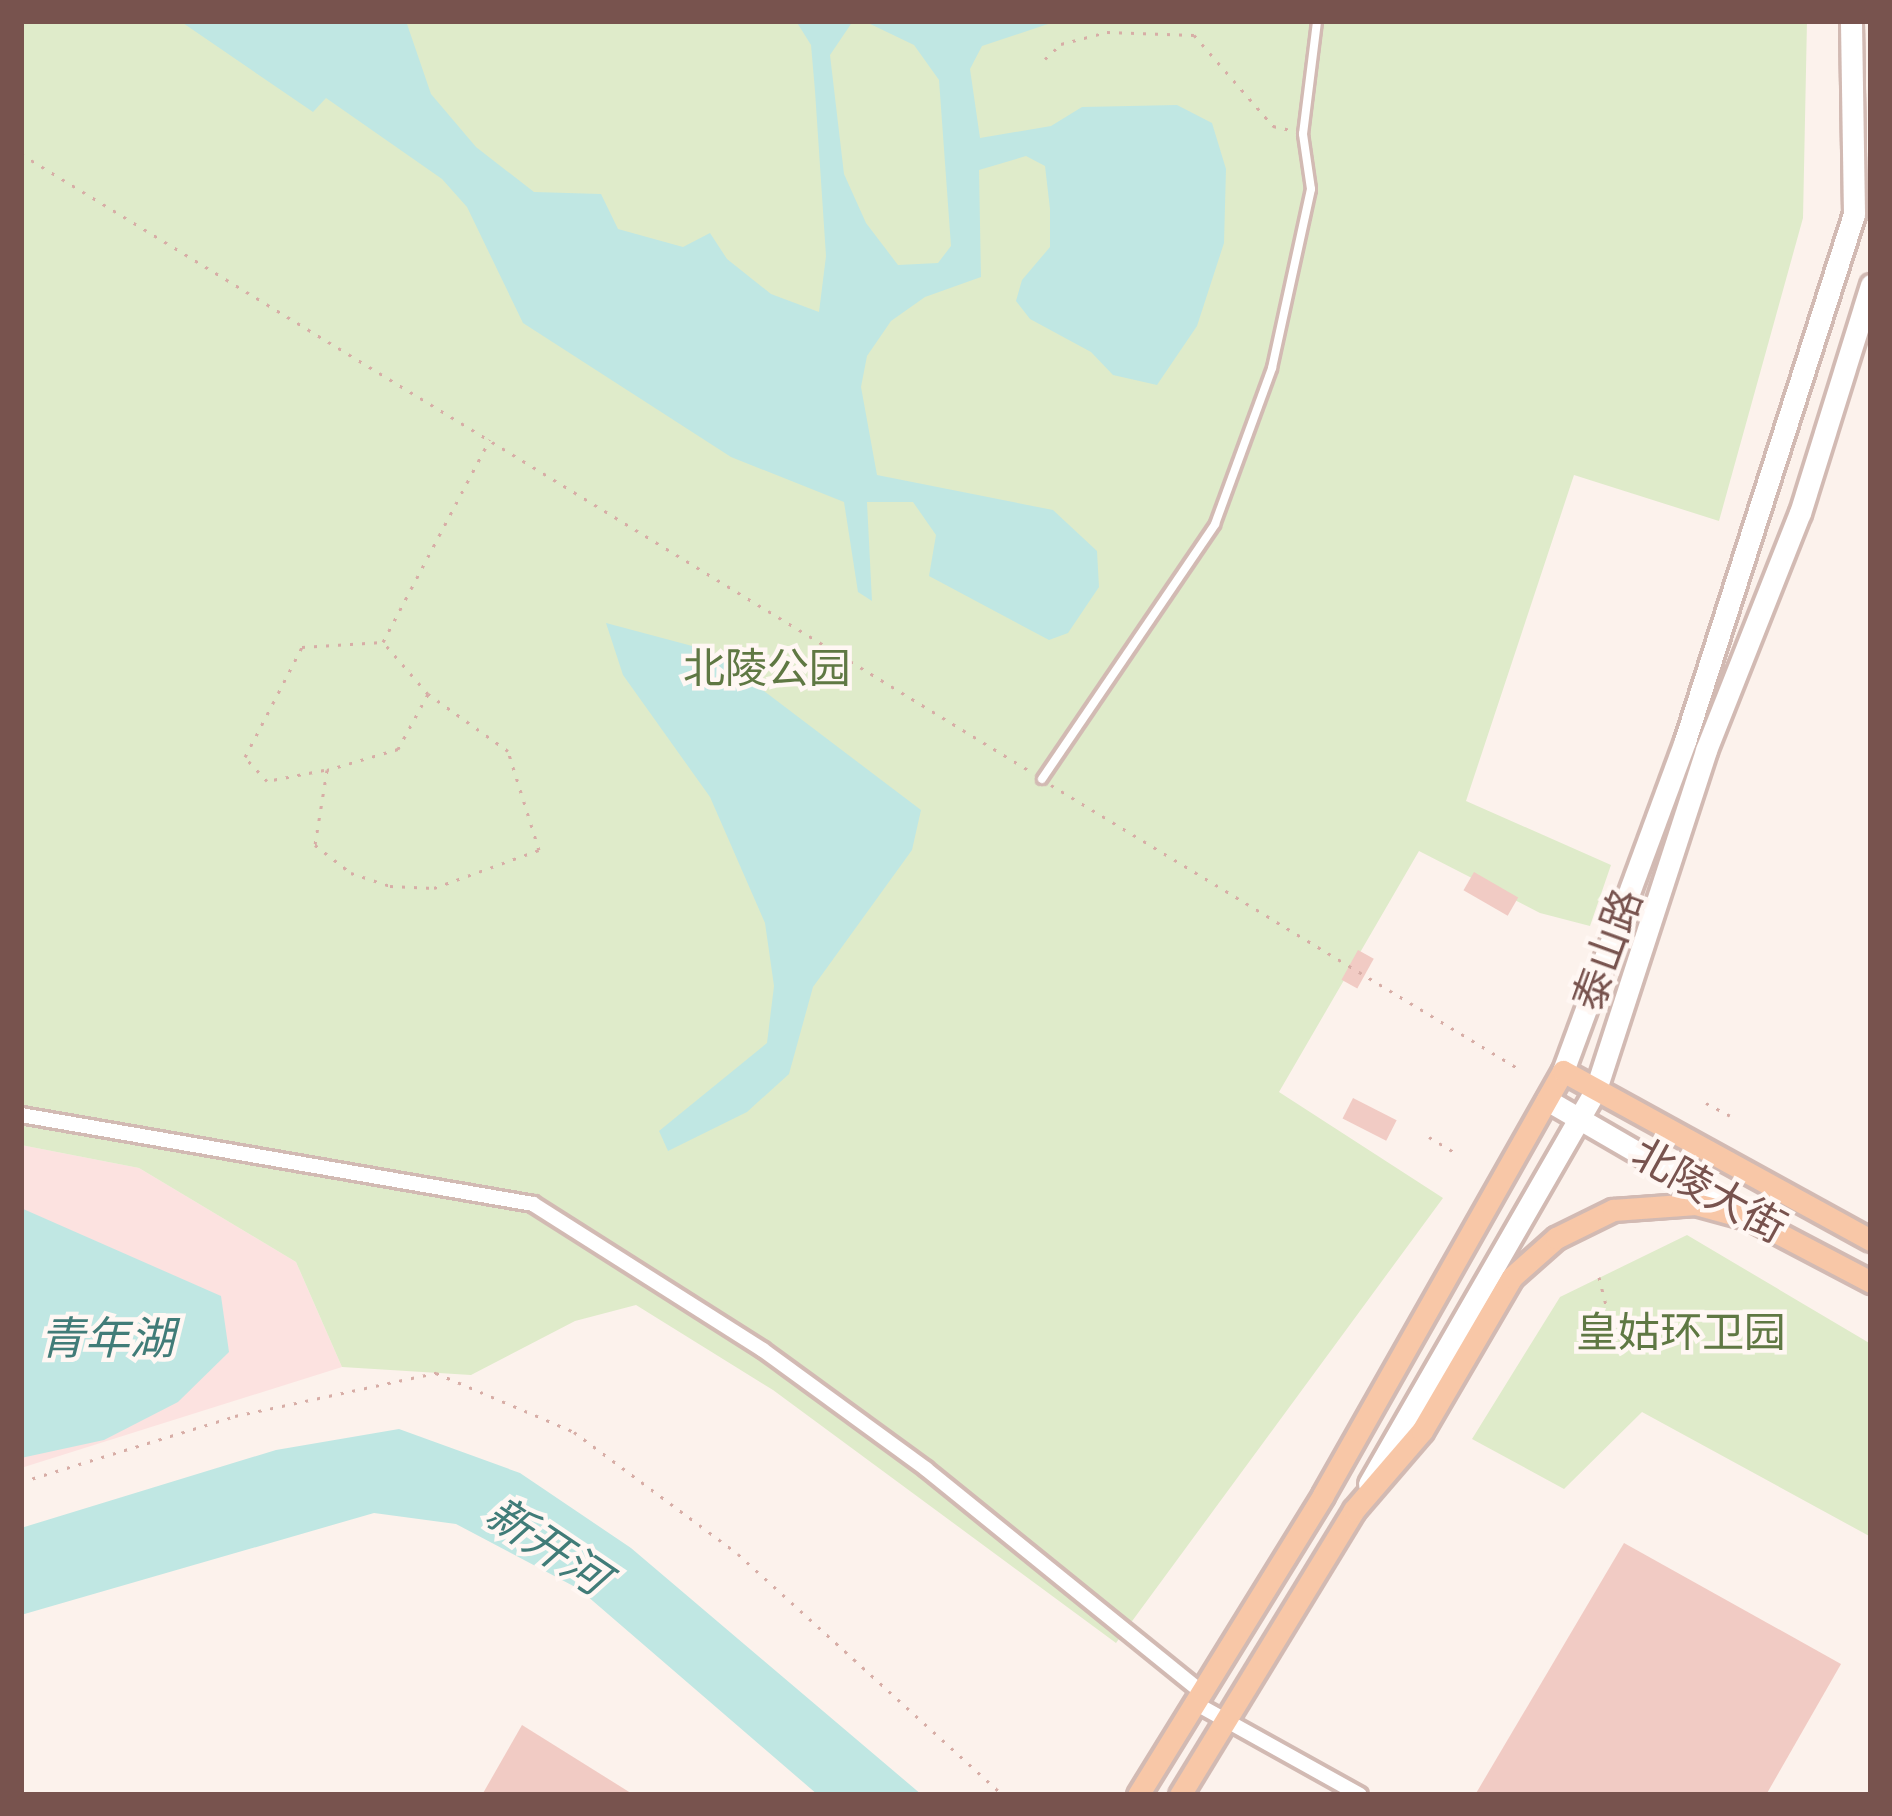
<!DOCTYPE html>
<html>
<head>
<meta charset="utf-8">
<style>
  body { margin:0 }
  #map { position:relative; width:1892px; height:1816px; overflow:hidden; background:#fcf2ec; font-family:"DM Sans","Noto Sans SC",sans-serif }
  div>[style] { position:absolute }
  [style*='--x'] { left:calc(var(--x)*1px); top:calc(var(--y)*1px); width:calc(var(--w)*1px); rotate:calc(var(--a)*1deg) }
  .commercial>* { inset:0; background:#fce2e0 }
  .green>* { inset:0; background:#dfebca }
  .water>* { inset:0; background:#c0e7e3 }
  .building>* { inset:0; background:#f1cbc4; transform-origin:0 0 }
  .path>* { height:3px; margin-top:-1.5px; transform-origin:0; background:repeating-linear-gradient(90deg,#d7ada6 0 3px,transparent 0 12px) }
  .roads { filter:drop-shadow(3px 0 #d2bab3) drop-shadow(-3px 0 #d2bab3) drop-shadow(0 3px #d2bab3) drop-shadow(0 -3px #d2bab3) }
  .service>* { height:8px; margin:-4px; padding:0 4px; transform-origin:4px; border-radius:4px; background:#fff }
  .minor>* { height:14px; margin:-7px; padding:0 7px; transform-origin:7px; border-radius:7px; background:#fff }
  .secondary>* { height:21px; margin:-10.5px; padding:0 10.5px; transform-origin:10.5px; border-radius:10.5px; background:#fff }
  .primary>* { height:21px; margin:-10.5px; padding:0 10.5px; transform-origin:10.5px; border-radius:10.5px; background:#f8c7a7 }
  span { translate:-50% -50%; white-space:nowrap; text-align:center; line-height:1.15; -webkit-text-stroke:9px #fff7f3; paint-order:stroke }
  .park-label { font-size:42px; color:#5f7843 }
  .street-label { font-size:42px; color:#78534e }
  .water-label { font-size:45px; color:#417c78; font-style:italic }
  .frame { position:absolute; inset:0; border:24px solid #78534e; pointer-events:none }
</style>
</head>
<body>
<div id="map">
  <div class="commercial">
    <i style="clip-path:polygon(21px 1145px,139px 1168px,296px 1262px,342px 1367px,21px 1468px)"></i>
  </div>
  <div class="green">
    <i style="clip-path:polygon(21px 21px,1807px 21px,1803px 218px,1719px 521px,1574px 475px,1466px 801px,1611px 865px,1590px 926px,1540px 913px,1419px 851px,1279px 1092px,1443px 1198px,1116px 1643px,773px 1390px,636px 1305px,575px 1321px,471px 1375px,342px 1367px,296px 1262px,139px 1168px,21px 1145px)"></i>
    <i style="clip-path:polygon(1687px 1235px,1871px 1344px,1871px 1537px,1642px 1412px,1564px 1489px,1472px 1439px,1560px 1297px)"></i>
  </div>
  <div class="water">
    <i style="clip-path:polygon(180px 21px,406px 21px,431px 94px,476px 147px,534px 192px,601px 194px,618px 229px,683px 247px,710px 233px,727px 259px,771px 294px,819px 312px,826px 256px,815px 91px,811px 45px,796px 21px,853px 21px,830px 55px,844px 174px,866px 223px,898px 265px,938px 263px,951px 246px,939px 80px,914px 45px,864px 21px,1057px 21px,982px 46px,970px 69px,980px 138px,1051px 126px,1082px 107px,1177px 105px,1212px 123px,1226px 169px,1224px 243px,1197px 326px,1157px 385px,1113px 375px,1091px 352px,1030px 319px,1016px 301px,1022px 280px,1050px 247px,1050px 209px,1045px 166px,1026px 156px,979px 170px,981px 277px,925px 297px,891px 321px,867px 356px,861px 387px,877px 475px,1053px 510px,1097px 551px,1099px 587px,1068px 633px,1049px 640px,929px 576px,936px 535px,913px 502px,867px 502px,872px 601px,858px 592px,844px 502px,731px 457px,523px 323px,467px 207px,442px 179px,326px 98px,313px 112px)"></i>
    <i style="clip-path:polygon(606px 623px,711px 651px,921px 810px,912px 850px,813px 987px,789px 1074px,747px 1112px,668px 1151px,659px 1131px,767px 1043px,774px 986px,765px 923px,710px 797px,623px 675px)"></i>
    <i style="clip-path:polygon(21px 1208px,221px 1296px,229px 1352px,178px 1402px,104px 1440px,21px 1458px)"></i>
    <i style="clip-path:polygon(399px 1429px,520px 1473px,631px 1548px,922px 1795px,818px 1795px,579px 1589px,456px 1524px,374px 1513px,21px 1615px,21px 1528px,276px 1450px)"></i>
  </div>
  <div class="building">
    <i style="left:1474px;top:872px;width:51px;height:21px;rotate:30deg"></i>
    <i style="left:1358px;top:950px;width:18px;height:34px;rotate:29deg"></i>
    <i style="left:1353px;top:1098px;width:49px;height:23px;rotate:27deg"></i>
    <i style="clip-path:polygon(1624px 1543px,1841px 1664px,1766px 1795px,1475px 1795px)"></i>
    <i style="clip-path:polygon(522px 1725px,634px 1795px,482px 1795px)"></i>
  </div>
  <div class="path">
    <i style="--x:1045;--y:59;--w:22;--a:-43"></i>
    <i style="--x:1061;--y:44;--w:48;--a:-14.6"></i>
    <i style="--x:1107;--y:32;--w:87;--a:2"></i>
    <i style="--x:1194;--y:35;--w:121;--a:49"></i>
    <i style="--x:1273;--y:126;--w:17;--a:13"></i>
    <i style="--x:21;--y:154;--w:1186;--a:31.45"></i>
    <i style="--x:428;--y:694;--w:63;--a:118.6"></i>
    <i style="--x:398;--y:749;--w:74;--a:163.5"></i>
    <i style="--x:327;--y:770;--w:76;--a:99.1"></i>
    <i style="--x:315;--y:845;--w:46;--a:37.9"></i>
    <i style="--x:351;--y:873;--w:41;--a:18.4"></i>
    <i style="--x:390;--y:886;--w:44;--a:2.6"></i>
    <i style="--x:434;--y:888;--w:112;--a:-19.9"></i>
    <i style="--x:539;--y:850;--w:104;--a:-107.4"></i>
    <i style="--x:508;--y:751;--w:98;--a:-144.5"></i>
    <i style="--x:428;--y:694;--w:69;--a:-130.9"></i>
    <i style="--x:383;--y:642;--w:229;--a:-62.2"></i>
    <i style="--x:324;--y:770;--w:58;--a:169.1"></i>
    <i style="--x:267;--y:781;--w:33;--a:-133"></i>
    <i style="--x:245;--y:757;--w:124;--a:-62.6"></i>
    <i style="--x:302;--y:647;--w:81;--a:-3.5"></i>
    <i style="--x:1051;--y:785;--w:547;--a:31.25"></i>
    <i style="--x:1706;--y:1103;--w:27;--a:28"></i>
    <i style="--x:1429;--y:1137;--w:29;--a:31"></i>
    <i style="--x:1599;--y:1277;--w:29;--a:76"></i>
    <i style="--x:21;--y:1482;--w:224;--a:-17.1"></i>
    <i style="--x:235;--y:1416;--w:206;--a:-12.1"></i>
    <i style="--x:436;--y:1373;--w:150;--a:23.1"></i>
    <i style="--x:574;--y:1432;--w:204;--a:36.6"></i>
    <i style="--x:738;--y:1554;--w:358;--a:42.3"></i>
  </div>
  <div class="roads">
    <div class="service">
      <i style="--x:1042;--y:779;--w:308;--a:-55.8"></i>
      <i style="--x:1215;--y:524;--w:166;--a:-69.9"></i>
      <i style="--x:1272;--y:368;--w:183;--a:-77.7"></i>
      <i style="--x:1311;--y:189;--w:56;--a:-98.3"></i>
      <i style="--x:1303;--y:134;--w:114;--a:-82.9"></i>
    </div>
    <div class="minor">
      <i style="--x:21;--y:1115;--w:520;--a:9.86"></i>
      <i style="--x:533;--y:1204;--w:272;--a:32.4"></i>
      <i style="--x:763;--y:1350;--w:202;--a:36.1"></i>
      <i style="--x:926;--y:1469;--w:353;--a:39"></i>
      <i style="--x:1193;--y:1702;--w:191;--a:29.1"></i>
    </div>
    <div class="secondary">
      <i style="--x:1563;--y:1071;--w:352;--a:-69.7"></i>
      <i style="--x:1685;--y:741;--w:553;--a:-72.22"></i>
      <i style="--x:1854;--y:214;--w:193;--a:-90.9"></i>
      <i style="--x:1547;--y:1100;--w:228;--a:30.1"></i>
      <i style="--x:1369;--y:1484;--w:456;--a:-60.1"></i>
      <i style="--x:1596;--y:1089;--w:356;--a:-72"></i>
      <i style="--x:1706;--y:750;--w:255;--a:-68.4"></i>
      <i style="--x:1800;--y:513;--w:239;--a:-72.7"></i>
    </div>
    <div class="primary">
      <i style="--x:1138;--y:1795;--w:352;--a:-58.3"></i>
      <i style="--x:1323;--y:1495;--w:487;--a:-60.5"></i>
      <i style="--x:1563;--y:1071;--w:351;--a:28.8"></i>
      <i style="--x:1180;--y:1795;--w:334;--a:-58.6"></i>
      <i style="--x:1354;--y:1510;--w:104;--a:-49.3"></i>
      <i style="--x:1422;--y:1431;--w:178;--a:-59.7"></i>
      <i style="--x:1512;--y:1277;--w:59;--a:-41.6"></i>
      <i style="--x:1556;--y:1238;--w:64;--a:-26.2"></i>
      <i style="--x:1613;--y:1210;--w:83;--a:-4.1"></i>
      <i style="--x:1696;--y:1204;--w:57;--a:15.3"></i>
      <i style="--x:1751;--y:1219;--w:136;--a:27.7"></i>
    </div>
  </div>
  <div class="park-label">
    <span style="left:767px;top:669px">北陵公园</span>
    <span style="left:1681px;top:1333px">皇姑环卫园</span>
  </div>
  <div class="street-label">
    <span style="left:1608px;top:950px;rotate:-70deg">泰山路</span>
    <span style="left:1709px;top:1191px;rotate:29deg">北陵大街</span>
  </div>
  <div class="water-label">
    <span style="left:107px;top:1339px">青年湖</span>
    <span style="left:547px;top:1546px;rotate:34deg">新开河</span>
  </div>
  <div class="frame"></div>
</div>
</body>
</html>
